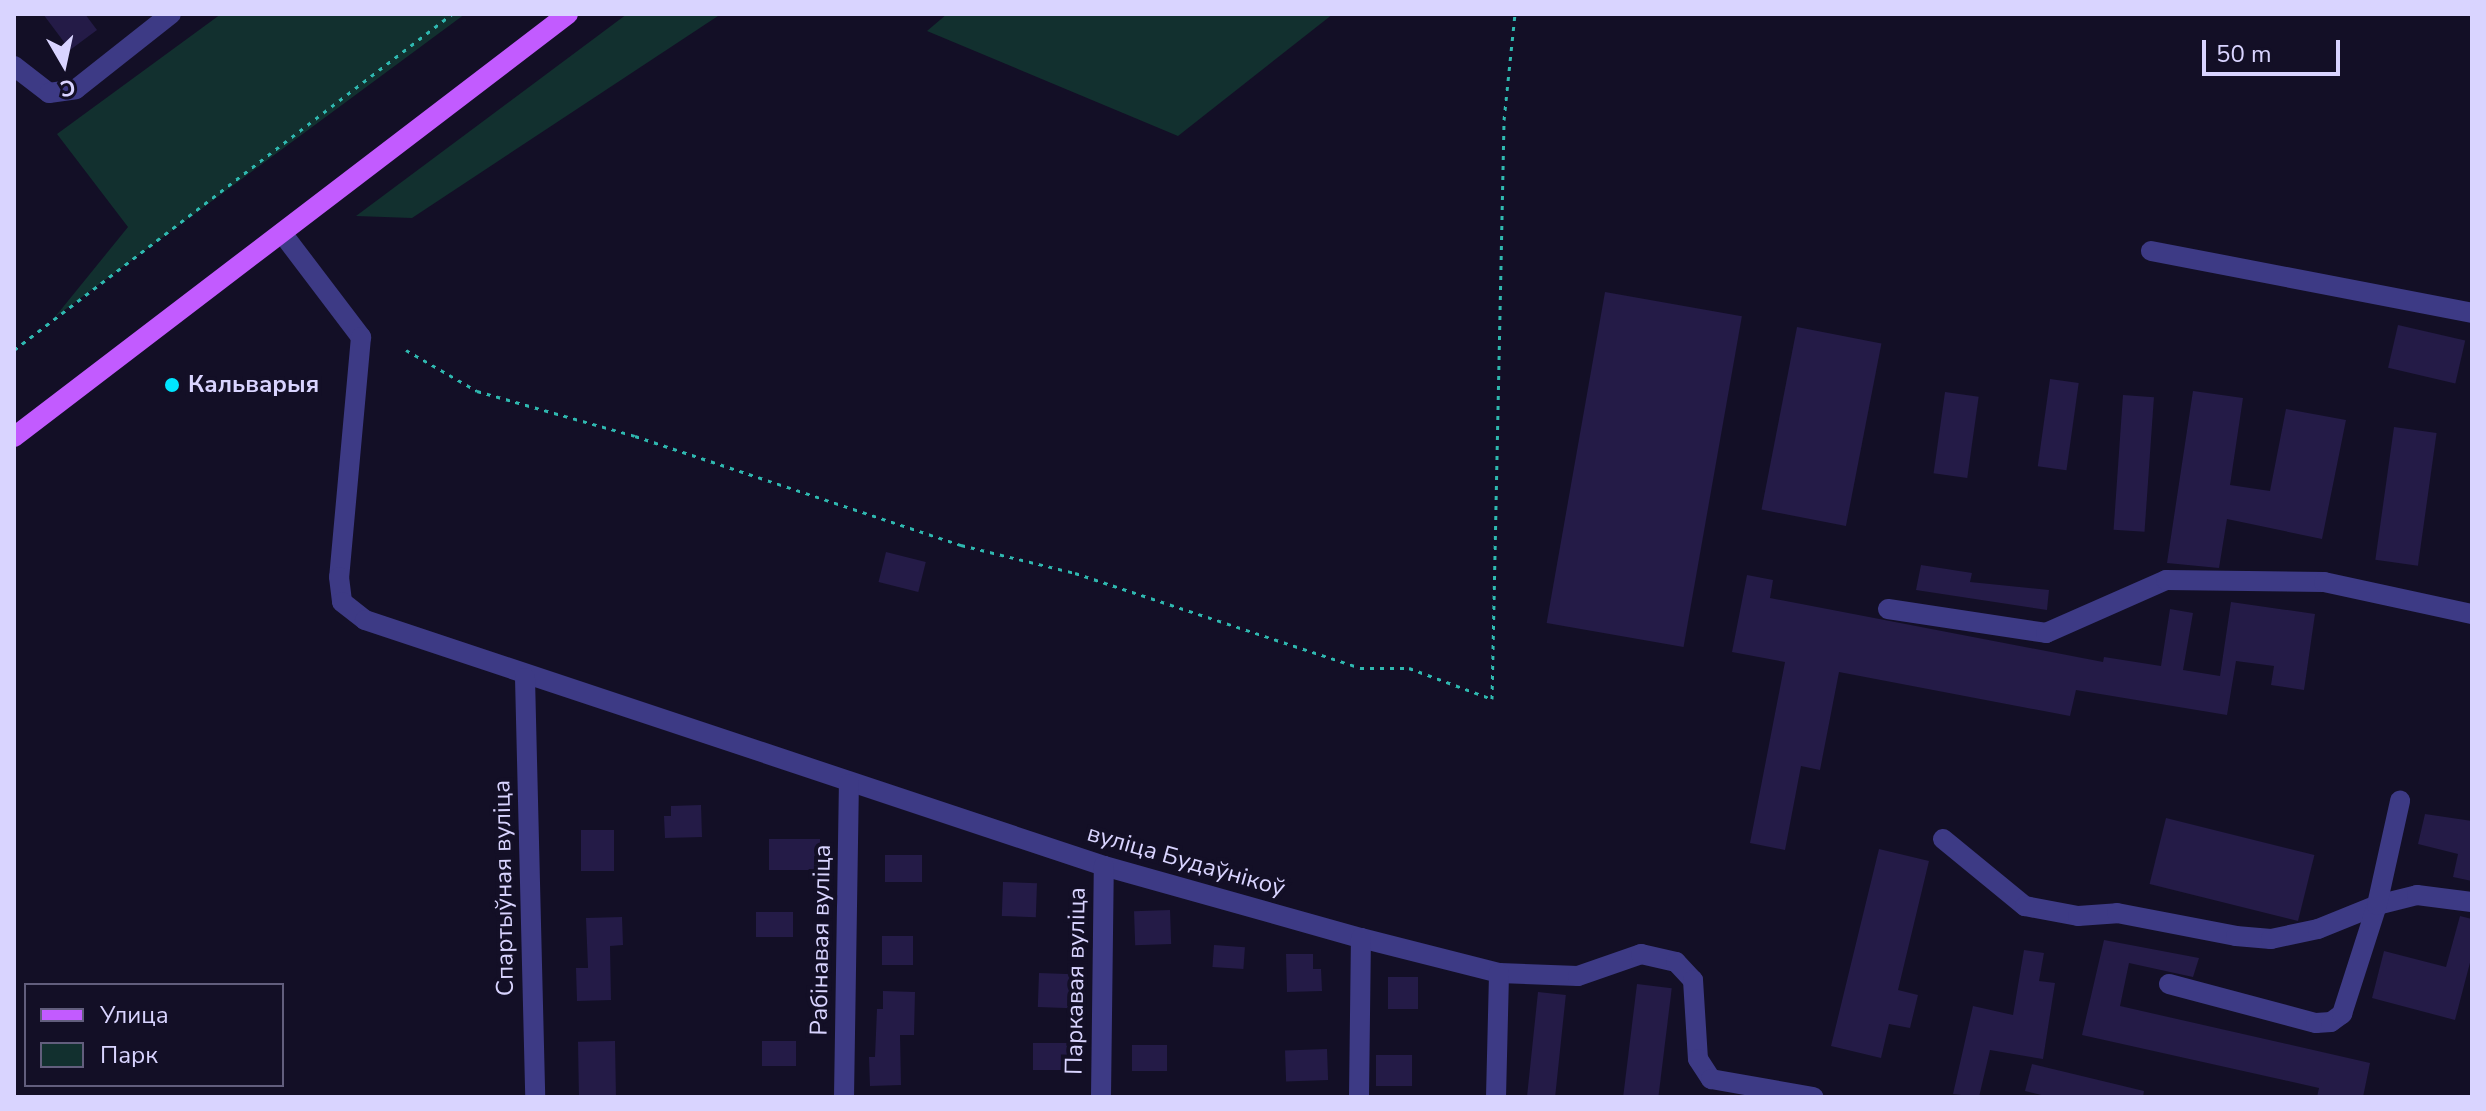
<!DOCTYPE html>
<html>
<head>
<meta charset="utf-8">
<style>
  body { margin:0 }
  #map { position:relative; width:2486px; height:1111px; overflow:hidden; background:#130f26; font-family:"Nunito Sans",sans-serif }
  div>[style] { position:absolute }
  [style*='--x'] { left:calc(var(--x)*1px); top:calc(var(--y)*1px); width:calc(var(--w)*1px); rotate:calc(var(--a)*1deg) }
  .green>* { inset:0; background:#12302f }
  .building>* { inset:0; background:#241b47; transform-origin:0 0 }
  .path>* { height:3px; margin-top:-1.5px; transform-origin:0; background:repeating-linear-gradient(90deg,#2fb8b0 0 4px,transparent 0 10px) }
  .minor>* { height:20px; margin:-10px; padding:0 10px; transform-origin:10px; border-radius:10px; background:#3d3a85 }
  .major>* { height:20px; margin:-10px; padding:0 10px; transform-origin:10px; border-radius:10px; background:#c25bff }
  .dots>* { width:22px; height:22px; translate:-50% -50%; box-sizing:border-box; border:4px solid #130f26; border-radius:50% }
  span { translate:-50% -50%; white-space:nowrap; text-align:center; line-height:1.15; -webkit-text-stroke:8px #130f26; paint-order:stroke }
  .poi-label { font-size:24px; color:#d9d4ff; font-weight:700 }
  .left { translate:0 -50%; text-align:left }
  .street-label { font-size:24px; color:#d9d4ff }
  .frame { position:absolute; inset:0; border:16px solid #d9d4ff; pointer-events:none }
  .legend { position:absolute; left:24px; top:983px; width:260px; height:104px; box-sizing:border-box; background:#130f26; border:2px solid #625e7d; margin:0; padding:10px 14px; list-style:none; font-size:24px; color:#d9d4ff }
  .legend li { display:flex; align-items:center; gap:16px; height:40px }
  .legend b { width:40px; border:2px solid #625e7d }
  .north { position:absolute; left:24px; top:24px; width:80px; height:80px; -webkit-text-stroke:6px #130f26; paint-order:stroke; rotate:171deg; font-size:22px; font-weight:700; line-height:32px; text-align:center; color:#d9d4ff }
  .north::after { content:''; display:block; margin:auto; width:28px; height:36px; background:#d9d4ff; clip-path:polygon(50% 0,100% 100%,50% 72%,0 100%) }
  .scale { position:absolute; left:2202px; top:40px; width:138px; height:36px; box-sizing:border-box; border:4px solid #d9d4ff; border-top:0; padding-left:10px; font-size:24px; line-height:28px; white-space:nowrap; color:#d9d4ff; -webkit-text-stroke:6px #130f26; paint-order:stroke }
</style>
</head>
<body>
<div id="map">
  <div class="green">
    <i style="clip-path:polygon(221px 14px,465px 14px,55px 317px,128px 227px,57px 134px)"></i>
    <i style="clip-path:polygon(627px 14px,721px 14px,412px 218px,356px 216px)"></i>
    <i style="clip-path:polygon(947px 14px,1333px 14px,1178px 136px,927px 31px)"></i>
  </div>
  <div class="building">
    <i style="clip-path:polygon(43px 14px,85px 14px,97px 30px,70px 50px)"></i>
    <i style="left:1605px;top:292px;width:139px;height:336px;rotate:10deg"></i>
    <i style="left:2398px;top:325px;width:69px;height:44px;rotate:13deg"></i>
    <i style="left:1797px;top:327px;width:86px;height:186px;rotate:11deg"></i>
    <i style="left:2050px;top:379px;width:29px;height:88px;rotate:8deg"></i>
    <i style="clip-path:polygon(2193px 391px,2243px 398px,2230px 485px,2270px 491px,2286px 409px,2346px 420px,2322px 539px,2227px 519px,2219px 568px,2167px 563px)"></i>
    <i style="left:1945px;top:392px;width:34px;height:82px;rotate:8deg"></i>
    <i style="left:2123px;top:395px;width:31px;height:135px;rotate:4deg"></i>
    <i style="left:2394px;top:427px;width:43px;height:134px;rotate:8deg"></i>
    <i style="left:886px;top:552px;width:41px;height:31px;rotate:14deg"></i>
    <i style="clip-path:polygon(1921px 565px,1972px 573px,1970px 582px,2049px 590px,2047px 610px,1916px 590px)"></i>
    <i style="clip-path:polygon(1747px 575px,1773px 580px,1770px 598px,2103px 662px,2104px 657px,2161px 666px,2170px 609px,2193px 613px,2183px 670px,2220px 676px,2231px 602px,2315px 614px,2304px 690px,2271px 685px,2274px 666px,2236px 661px,2227px 715px,2076px 690px,2070px 716px,1839px 672px,1820px 770px,1801px 766px,1785px 850px,1750px 843px,1785px 662px,1732px 652px)"></i>
    <i style="clip-path:polygon(701px 805px,702px 837px,665px 838px,664px 816px,671px 816px,671px 806px)"></i>
    <i style="clip-path:polygon(2425px 814px,2472px 821px,2472px 881px,2453px 877px,2458px 854px,2418px 844px)"></i>
    <i style="left:2166px;top:818px;width:153px;height:68px;rotate:14deg"></i>
    <i style="left:581px;top:830px;width:33px;height:41px"></i>
    <i style="left:769px;top:839px;width:51px;height:31px"></i>
    <i style="clip-path:polygon(1879px 849px,1929px 861px,1898px 990px,1918px 995px,1910px 1028px,1889px 1024px,1881px 1058px,1831px 1046px)"></i>
    <i style="left:922px;top:855px;width:27px;height:37px;rotate:90deg"></i>
    <i style="left:1003px;top:882px;width:34px;height:34px;rotate:2deg"></i>
    <i style="left:1170px;top:910px;width:34px;height:36px;rotate:88deg"></i>
    <i style="left:756px;top:912px;width:37px;height:25px"></i>
    <i style="clip-path:polygon(2460px 916px,2472px 919px,2472px 955px,2455px 1020px,2372px 998px,2384px 951px,2446px 967px)"></i>
    <i style="clip-path:polygon(622px 917px,623px 945px,610px 946px,611px 1000px,577px 1001px,576px 968px,588px 968px,586px 918px)"></i>
    <i style="left:882px;top:936px;width:31px;height:29px"></i>
    <i style="clip-path:polygon(2104px 940px,2199px 958px,2193px 977px,2129px 963px,2120px 1006px,2370px 1063px,2363px 1097px,2317px 1097px,2319px 1088px,2082px 1035px)"></i>
    <i style="left:1214px;top:945px;width:31px;height:22px;rotate:4deg"></i>
    <i style="clip-path:polygon(2024px 950px,2044px 953px,2039px 981px,2055px 983px,2043px 1059px,1990px 1050px,1979px 1097px,1953px 1094px,1973px 1006px,2013px 1015px)"></i>
    <i style="clip-path:polygon(1286px 954px,1313px 954px,1313px 969px,1321px 969px,1322px 991px,1287px 992px)"></i>
    <i style="left:1039px;top:973px;width:34px;height:34px;rotate:2deg"></i>
    <i style="left:1388px;top:977px;width:30px;height:32px"></i>
    <i style="left:1637px;top:984px;width:35px;height:114px;rotate:7deg"></i>
    <i style="clip-path:polygon(883px 991px,915px 992px,914px 1035px,900px 1035px,901px 1085px,870px 1086px,869px 1057px,875px 1057px,877px 1009px,883px 1009px)"></i>
    <i style="left:1538px;top:992px;width:28px;height:105px;rotate:6deg"></i>
    <i style="left:615px;top:1041px;width:56px;height:37px;rotate:89deg"></i>
    <i style="left:762px;top:1041px;width:34px;height:25px"></i>
    <i style="left:1033px;top:1043px;width:35px;height:27px"></i>
    <i style="left:1132px;top:1045px;width:35px;height:26px"></i>
    <i style="left:1327px;top:1049px;width:31px;height:42px;rotate:88deg"></i>
    <i style="left:1376px;top:1055px;width:36px;height:31px"></i>
    <i style="clip-path:polygon(2032px 1064px,2144px 1091px,2143px 1097px,2050px 1097px,2025px 1091px)"></i>
  </div>
  <div class="path">
    <i style="--x:14;--y:350;--w:552;--a:-37.49"></i>
    <i style="--x:406;--y:350;--w:82;--a:30"></i>
    <i style="--x:477;--y:391;--w:164;--a:15.9"></i>
    <i style="--x:635;--y:436;--w:344;--a:18.5"></i>
    <i style="--x:961;--y:545;--w:117;--a:13.8"></i>
    <i style="--x:1075;--y:573;--w:300;--a:18.4"></i>
    <i style="--x:1360;--y:668;--w:49;--a:0"></i>
    <i style="--x:1409;--y:668;--w:89;--a:20.5"></i>
    <i style="--x:1492;--y:699;--w:579;--a:-88.81"></i>
    <i style="--x:1504;--y:120;--w:107;--a:-84.1"></i>
  </div>
  <div class="minor">
    <i style="--x:14;--y:66;--w:44;--a:37.6"></i>
    <i style="--x:49;--y:93;--w:27;--a:-8"></i>
    <i style="--x:76;--y:89;--w:121;--a:-38.3"></i>
    <i style="--x:282;--y:233;--w:131;--a:52.8"></i>
    <i style="--x:361;--y:337;--w:241;--a:95.2"></i>
    <i style="--x:339;--y:577;--w:25;--a:83"></i>
    <i style="--x:342;--y:602;--w:29;--a:38"></i>
    <i style="--x:365;--y:620;--w:779;--a:18.41"></i>
    <i style="--x:1104;--y:866;--w:267;--a:15.7"></i>
    <i style="--x:1361;--y:938;--w:142;--a:14.2"></i>
    <i style="--x:1499;--y:973;--w:79;--a:2.2"></i>
    <i style="--x:1578;--y:976;--w:67;--a:-19.2"></i>
    <i style="--x:1641;--y:954;--w:36;--a:13"></i>
    <i style="--x:1676;--y:962;--w:25;--a:47"></i>
    <i style="--x:1693;--y:980;--w:79;--a:86.4"></i>
    <i style="--x:1698;--y:1059;--w:24;--a:57"></i>
    <i style="--x:1711;--y:1079;--w:104;--a:10"></i>
    <i style="--x:2151;--y:251;--w:327;--a:10.9"></i>
    <i style="--x:1888;--y:609;--w:160;--a:8.6"></i>
    <i style="--x:2046;--y:633;--w:131;--a:-23.8"></i>
    <i style="--x:2166;--y:580;--w:158;--a:0.7"></i>
    <i style="--x:2324;--y:582;--w:151;--a:12.2"></i>
    <i style="--x:525;--y:678;--w:419;--a:88.6"></i>
    <i style="--x:1943;--y:839;--w:106;--a:39.3"></i>
    <i style="--x:2025;--y:906;--w:54;--a:10.7"></i>
    <i style="--x:2078;--y:916;--w:39;--a:-4"></i>
    <i style="--x:2117;--y:913;--w:121;--a:10.9"></i>
    <i style="--x:2236;--y:936;--w:35;--a:5"></i>
    <i style="--x:2271;--y:939;--w:48;--a:-12"></i>
    <i style="--x:2318;--y:929;--w:64;--a:-22.1"></i>
    <i style="--x:2377;--y:905;--w:41;--a:-14"></i>
    <i style="--x:2417;--y:895;--w:55;--a:7.3"></i>
    <i style="--x:2169;--y:984;--w:152;--a:14.9"></i>
    <i style="--x:2316;--y:1023;--w:15;--a:-4"></i>
    <i style="--x:2331;--y:1022;--w:14;--a:-36"></i>
    <i style="--x:2342;--y:1014;--w:114;--a:-72.2"></i>
    <i style="--x:2377;--y:905;--w:107;--a:-77.5"></i>
    <i style="--x:844;--y:1097;--w:313;--a:-89.1"></i>
    <i style="--x:1101;--y:1097;--w:231;--a:-89.3"></i>
    <i style="--x:1359;--y:1097;--w:159;--a:-89.3"></i>
    <i style="--x:1496;--y:1097;--w:124;--a:-88.6"></i>
  </div>
  <div class="major">
    <i style="--x:14;--y:437;--w:697;--a:-37.36"></i>
  </div>
  <div class="dots">
    <i style="left:172px;top:385px;background:#00e5ff"></i>
  </div>
  <div class="poi-label">
    <span class="left" style="left:188px;top:385px">Кальварыя</span>
  </div>
  <div class="street-label">
    <span style="left:1186px;top:861px;rotate:16deg">вуліца Будаўнікоў</span>
    <span style="left:504px;top:888px;rotate:-91deg">Спартыўная вуліца</span>
    <span style="left:821px;top:940px;rotate:-89deg">Рабінавая вуліца</span>
    <span style="left:1076px;top:981px;rotate:-89deg">Паркавая вуліца</span>
  </div>
  <div class="frame"></div>
  <ul class="legend">
  <li><b style="height:10px;background:#c25bff"></b>Улица</li>
  <li><b style="height:22px;background:#12302f"></b>Парк</li>
  </ul>
  <div class="north">С</div>
  <div class="scale">50 m</div>
</div>
</body>
</html>
